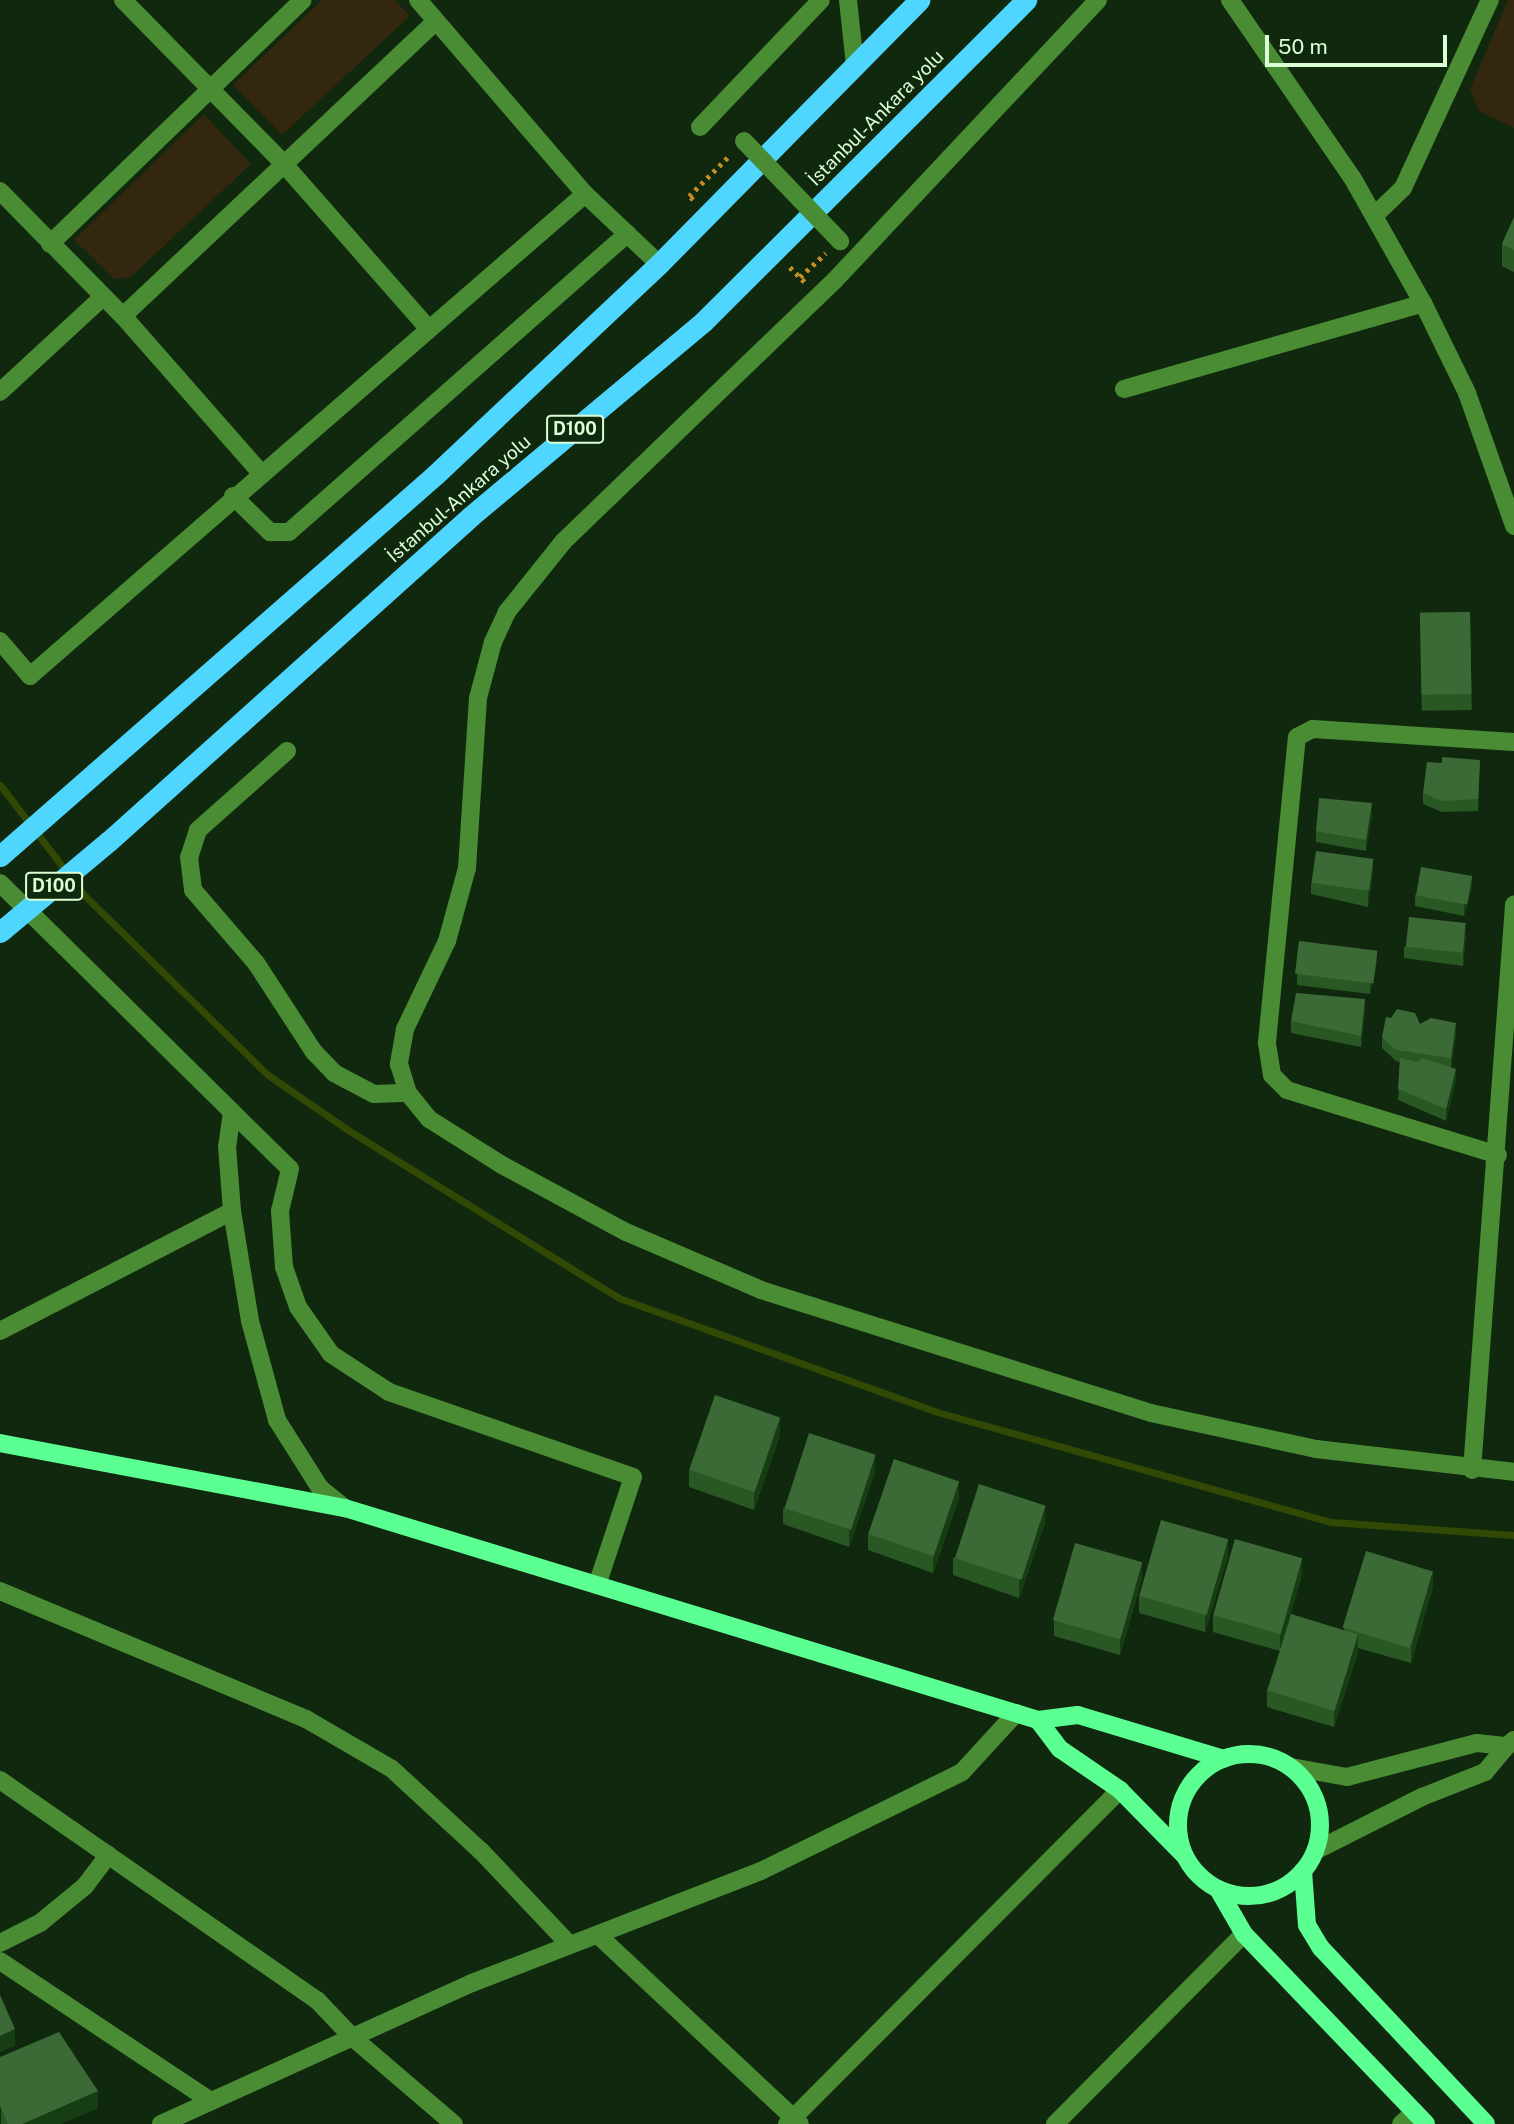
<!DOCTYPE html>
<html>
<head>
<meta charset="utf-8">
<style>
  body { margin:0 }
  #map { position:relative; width:1514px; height:2124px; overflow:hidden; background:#10280d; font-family:"Public Sans",sans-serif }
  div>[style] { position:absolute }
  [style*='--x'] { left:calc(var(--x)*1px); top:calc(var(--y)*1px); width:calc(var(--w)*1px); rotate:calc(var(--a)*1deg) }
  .green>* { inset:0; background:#33270f }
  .stream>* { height:7px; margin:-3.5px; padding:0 3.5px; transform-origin:3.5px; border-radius:3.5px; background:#314905 }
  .path>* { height:4.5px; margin-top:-2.25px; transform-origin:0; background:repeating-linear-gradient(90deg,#c48c23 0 3.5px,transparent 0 8.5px) }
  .minor>* { height:18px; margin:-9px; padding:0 9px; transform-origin:9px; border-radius:9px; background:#498c33 }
  .major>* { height:18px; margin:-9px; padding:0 9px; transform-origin:9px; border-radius:9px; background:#5bff92 }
  .major>.ring { margin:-9px; padding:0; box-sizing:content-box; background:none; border:18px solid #5bff92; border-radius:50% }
  .highway>* { height:21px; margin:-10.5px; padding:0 10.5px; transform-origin:10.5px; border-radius:10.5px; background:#4fd6ff }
  .minor-bridge>* { height:18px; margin:-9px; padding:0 9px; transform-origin:9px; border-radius:9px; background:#498c33 }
  .highway-bridge>* { height:21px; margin:-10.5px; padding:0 10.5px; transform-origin:10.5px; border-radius:10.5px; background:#4fd6ff }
  .wall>* { inset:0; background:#295824; transform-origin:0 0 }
  .shaded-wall>* { inset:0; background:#173d13 }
  .building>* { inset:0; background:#3c6a37; transform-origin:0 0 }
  span { translate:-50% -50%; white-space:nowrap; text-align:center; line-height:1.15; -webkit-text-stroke:6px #10280d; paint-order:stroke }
  .shield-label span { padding:2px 5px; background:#10280d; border:2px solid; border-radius:5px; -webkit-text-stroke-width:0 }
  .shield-label { font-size:18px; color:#dbffd4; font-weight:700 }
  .street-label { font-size:19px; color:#dbffd4 }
  .scale { position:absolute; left:1265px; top:35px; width:182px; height:32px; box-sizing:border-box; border:4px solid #dbffd4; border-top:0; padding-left:9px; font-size:21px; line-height:24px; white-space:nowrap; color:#dbffd4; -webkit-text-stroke:5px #10280d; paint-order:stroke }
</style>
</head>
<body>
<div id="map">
  <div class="green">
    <i style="clip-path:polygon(322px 0,395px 0,410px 16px,282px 135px,233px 85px)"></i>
    <i style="clip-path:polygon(1508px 0,1514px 0,1514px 128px,1479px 111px,1470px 89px)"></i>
    <i style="clip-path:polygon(204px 114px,251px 164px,131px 277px,114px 279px,74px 240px)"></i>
  </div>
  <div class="stream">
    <i style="--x:0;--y:785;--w:140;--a:52.6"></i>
    <i style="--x:85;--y:896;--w:256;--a:44.4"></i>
    <i style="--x:268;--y:1075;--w:97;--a:34.5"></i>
    <i style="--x:348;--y:1130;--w:319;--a:31.8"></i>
    <i style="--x:619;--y:1298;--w:338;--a:19.7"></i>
    <i style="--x:937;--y:1412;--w:410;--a:15.6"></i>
    <i style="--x:1332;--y:1522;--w:182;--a:4.1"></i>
  </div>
  <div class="path">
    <i style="--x:693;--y:200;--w:6;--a:-135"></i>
    <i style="--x:689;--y:196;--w:59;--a:-45"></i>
    <i style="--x:790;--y:267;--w:23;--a:45"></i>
    <i style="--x:800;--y:277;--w:35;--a:-43"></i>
  </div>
  <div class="minor">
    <i style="--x:123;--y:0;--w:228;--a:45.5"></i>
    <i style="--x:283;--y:163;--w:220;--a:48.7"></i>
    <i style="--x:848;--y:0;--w:66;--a:83.9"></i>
    <i style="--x:1098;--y:0;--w:386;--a:133.2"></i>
    <i style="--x:834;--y:281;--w:376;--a:136.1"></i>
    <i style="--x:563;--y:542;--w:90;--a:128.7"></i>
    <i style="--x:507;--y:612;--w:33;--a:115"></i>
    <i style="--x:493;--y:642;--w:58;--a:105"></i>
    <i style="--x:478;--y:698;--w:170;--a:93.7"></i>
    <i style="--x:467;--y:868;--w:76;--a:105.3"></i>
    <i style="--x:447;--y:941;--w:98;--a:115.5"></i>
    <i style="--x:405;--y:1029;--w:36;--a:100"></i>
    <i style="--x:399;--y:1064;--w:30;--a:73"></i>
    <i style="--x:408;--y:1093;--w:33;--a:51"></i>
    <i style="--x:429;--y:1119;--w:86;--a:32.2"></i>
    <i style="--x:502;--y:1165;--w:141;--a:28.4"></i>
    <i style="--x:626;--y:1232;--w:147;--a:23.2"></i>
    <i style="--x:761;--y:1290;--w:409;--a:17.5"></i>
    <i style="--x:1151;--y:1413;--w:169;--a:12.3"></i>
    <i style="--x:1316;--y:1449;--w:199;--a:6.6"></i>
    <i style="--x:1230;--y:0;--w:217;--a:55.5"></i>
    <i style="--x:1353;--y:179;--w:142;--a:60.6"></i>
    <i style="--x:1423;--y:303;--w:100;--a:63.9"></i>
    <i style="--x:1467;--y:393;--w:141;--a:70.5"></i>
    <i style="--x:700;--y:127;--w:175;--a:-46.4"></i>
    <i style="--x:0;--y:191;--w:175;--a:45.5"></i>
    <i style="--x:123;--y:316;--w:208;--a:48.7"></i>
    <i style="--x:585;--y:194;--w:102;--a:43.4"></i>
    <i style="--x:1374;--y:216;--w:40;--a:-44"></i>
    <i style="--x:1403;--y:188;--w:207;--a:-65.2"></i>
    <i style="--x:50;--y:244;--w:351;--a:-44"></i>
    <i style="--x:123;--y:316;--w:430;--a:-43.3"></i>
    <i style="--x:1124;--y:389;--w:311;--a:-16"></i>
    <i style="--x:0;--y:392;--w:139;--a:-42.7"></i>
    <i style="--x:233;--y:496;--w:52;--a:44.2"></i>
    <i style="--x:270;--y:532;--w:19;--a:0"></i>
    <i style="--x:289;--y:532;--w:451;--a:-41.4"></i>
    <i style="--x:0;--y:641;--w:46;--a:49.4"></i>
    <i style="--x:30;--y:676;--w:735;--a:-40.97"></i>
    <i style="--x:585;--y:194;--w:256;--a:-130.7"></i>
    <i style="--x:287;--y:751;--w:119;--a:138.4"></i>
    <i style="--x:198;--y:830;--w:28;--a:108"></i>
    <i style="--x:189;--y:857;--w:33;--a:83"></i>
    <i style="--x:193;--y:890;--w:96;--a:49.2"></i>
    <i style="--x:256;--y:963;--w:106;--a:56.9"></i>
    <i style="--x:314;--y:1052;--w:29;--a:46"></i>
    <i style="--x:334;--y:1073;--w:45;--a:27.7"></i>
    <i style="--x:374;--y:1094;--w:34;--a:-2"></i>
    <i style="--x:0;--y:883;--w:326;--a:44.6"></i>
    <i style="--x:232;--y:1112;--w:34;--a:98"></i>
    <i style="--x:227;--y:1146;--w:65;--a:85.6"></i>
    <i style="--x:232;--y:1211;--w:111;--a:80.7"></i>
    <i style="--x:250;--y:1321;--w:103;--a:74.7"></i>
    <i style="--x:277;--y:1420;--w:80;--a:57.7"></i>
    <i style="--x:320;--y:1488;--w:32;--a:39"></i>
    <i style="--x:232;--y:1112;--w:81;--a:44.5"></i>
    <i style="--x:290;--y:1169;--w:43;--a:103.4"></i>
    <i style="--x:280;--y:1211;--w:56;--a:85.9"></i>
    <i style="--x:284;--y:1267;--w:42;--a:70.7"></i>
    <i style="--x:298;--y:1307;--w:57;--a:54.9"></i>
    <i style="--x:331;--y:1354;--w:69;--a:33.2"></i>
    <i style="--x:389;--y:1392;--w:258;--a:19.2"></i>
    <i style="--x:633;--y:1477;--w:114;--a:108.4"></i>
    <i style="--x:1498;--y:1155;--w:221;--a:-162.9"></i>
    <i style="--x:1287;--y:1090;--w:21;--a:-135"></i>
    <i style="--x:1272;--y:1075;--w:33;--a:-99"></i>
    <i style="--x:1267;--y:1042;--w:306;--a:-84.4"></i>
    <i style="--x:1297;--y:737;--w:18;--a:-27"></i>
    <i style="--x:1313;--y:729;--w:201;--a:3.7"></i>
    <i style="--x:0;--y:1331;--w:261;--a:-27.3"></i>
    <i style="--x:1472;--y:1470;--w:567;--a:-85.75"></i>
    <i style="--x:0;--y:1591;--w:332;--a:22.7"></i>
    <i style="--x:306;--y:1719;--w:99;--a:30.2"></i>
    <i style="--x:392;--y:1769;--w:121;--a:42.7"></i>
    <i style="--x:481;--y:1851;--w:129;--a:46.6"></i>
    <i style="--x:1291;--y:1767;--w:57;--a:10.1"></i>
    <i style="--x:1347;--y:1777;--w:134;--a:-14.7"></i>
    <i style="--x:1477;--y:1743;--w:30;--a:6"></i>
    <i style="--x:1507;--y:1746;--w:9;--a:-41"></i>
    <i style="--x:0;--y:1780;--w:386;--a:34.8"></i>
    <i style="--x:317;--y:2000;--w:51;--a:46.6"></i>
    <i style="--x:352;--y:2037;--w:134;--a:40.5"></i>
    <i style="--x:1315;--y:1851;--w:120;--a:-26.8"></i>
    <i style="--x:1422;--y:1797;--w:68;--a:-21.6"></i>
    <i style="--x:1485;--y:1772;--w:34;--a:-50"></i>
    <i style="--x:599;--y:1936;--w:275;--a:43.1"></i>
    <i style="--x:0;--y:1943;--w:45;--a:-26.6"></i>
    <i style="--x:40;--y:1923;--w:58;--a:-39.4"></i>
    <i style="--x:85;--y:1886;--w:39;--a:-53"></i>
    <i style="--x:0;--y:1961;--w:253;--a:33.6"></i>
    <i style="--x:161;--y:2124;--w:341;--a:-24.4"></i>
    <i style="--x:472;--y:1983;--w:310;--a:-21.2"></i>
    <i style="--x:761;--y:1871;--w:224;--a:-26.2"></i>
    <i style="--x:962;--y:1772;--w:80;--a:-47.5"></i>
    <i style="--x:787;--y:2124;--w:472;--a:-45.1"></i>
    <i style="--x:1055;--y:2124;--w:268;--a:-45.2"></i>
    <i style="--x:1401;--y:2124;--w:18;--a:-43"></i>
  </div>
  <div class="major">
    <i style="--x:0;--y:1443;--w:351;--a:10.7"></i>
    <i style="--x:345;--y:1508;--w:725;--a:17.01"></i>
    <i style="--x:1038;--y:1720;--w:40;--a:-7.1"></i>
    <i style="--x:1078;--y:1715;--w:152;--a:16.8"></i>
    <i style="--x:1038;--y:1720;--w:36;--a:53"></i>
    <i style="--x:1060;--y:1749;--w:73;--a:34.3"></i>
    <i style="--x:1120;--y:1790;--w:90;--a:45.5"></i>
    <i class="ring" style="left:1178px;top:1754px;width:124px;height:124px"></i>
    <i style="--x:1303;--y:1871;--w:54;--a:85.8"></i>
    <i style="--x:1307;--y:1925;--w:27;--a:59"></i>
    <i style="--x:1321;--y:1948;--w:241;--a:46.8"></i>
    <i style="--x:1218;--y:1889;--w:52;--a:60"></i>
    <i style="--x:1244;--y:1934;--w:263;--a:46.2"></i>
  </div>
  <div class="highway">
    <i style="--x:109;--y:841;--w:486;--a:-41.9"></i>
    <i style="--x:471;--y:516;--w:304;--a:-39.9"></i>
    <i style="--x:704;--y:321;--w:455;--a:-44.9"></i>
    <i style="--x:0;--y:856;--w:578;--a:-41.21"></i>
    <i style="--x:435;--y:475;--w:308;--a:-43.3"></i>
    <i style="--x:659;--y:264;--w:371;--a:-45.4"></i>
  </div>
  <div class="minor-bridge">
    <i style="--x:744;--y:141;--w:139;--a:46.2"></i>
  </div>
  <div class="highway-bridge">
    <i style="--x:0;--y:932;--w:142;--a:-39.9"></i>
  </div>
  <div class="wall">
    <i style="clip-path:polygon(1514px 217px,1514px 272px,1502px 266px,1502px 244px)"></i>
    <i style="left:1470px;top:612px;width:98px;height:50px;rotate:89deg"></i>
    <i style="clip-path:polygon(1480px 760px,1478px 811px,1442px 812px,1423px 804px,1423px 793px,1442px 763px)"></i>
    <i style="clip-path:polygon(1372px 814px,1366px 851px,1316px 842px,1316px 831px)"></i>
    <i style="clip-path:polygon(1373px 870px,1368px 907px,1311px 894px,1311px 883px)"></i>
    <i style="clip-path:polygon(1472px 887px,1464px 916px,1415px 906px,1415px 895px)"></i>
    <i style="clip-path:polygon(1466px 934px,1463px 966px,1404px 958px,1404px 947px)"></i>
    <i style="clip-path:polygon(1377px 962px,1370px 994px,1297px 985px,1297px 974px)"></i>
    <i style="clip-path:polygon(1365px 1010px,1361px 1047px,1291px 1033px,1291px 1021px)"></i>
    <i style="clip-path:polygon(1420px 1024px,1456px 1034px,1451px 1067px,1456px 1080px,1446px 1121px,1398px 1100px,1400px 1062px,1396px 1061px,1382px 1048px,1382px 1037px)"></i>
    <i style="clip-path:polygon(780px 1435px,754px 1510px,689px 1487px,689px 1470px)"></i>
    <i style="clip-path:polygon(875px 1472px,849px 1547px,783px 1524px,783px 1508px)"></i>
    <i style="clip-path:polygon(959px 1498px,933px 1573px,868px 1550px,868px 1534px)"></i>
    <i style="clip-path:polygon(1045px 1523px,1019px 1598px,953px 1575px,953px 1558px)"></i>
    <i style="clip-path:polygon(1228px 1556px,1205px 1632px,1139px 1613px,1139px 1596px)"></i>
    <i style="clip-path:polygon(1302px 1575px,1281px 1646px,1344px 1631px,1344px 1628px,1433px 1587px,1411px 1663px,1358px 1648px,1358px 1652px,1334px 1727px,1267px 1707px,1267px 1690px,1280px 1651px,1213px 1632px,1213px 1615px)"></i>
    <i style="clip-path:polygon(1142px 1579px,1120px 1655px,1054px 1636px,1054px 1620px)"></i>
    <i style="clip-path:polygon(0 2057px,98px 2108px,60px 2124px,1px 2124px)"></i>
  </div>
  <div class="shaded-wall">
    <i style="clip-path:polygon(1372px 803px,1372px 814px,1366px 851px,1366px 840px)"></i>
    <i style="clip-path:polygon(1373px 859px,1373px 870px,1368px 907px,1368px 895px)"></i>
    <i style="clip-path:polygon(1472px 876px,1472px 887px,1464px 916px,1464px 905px)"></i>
    <i style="clip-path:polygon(1466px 923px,1466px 934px,1463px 966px,1463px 954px)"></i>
    <i style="clip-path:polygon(1377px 951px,1377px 962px,1370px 994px,1370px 983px)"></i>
    <i style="clip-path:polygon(1365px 999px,1365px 1010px,1361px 1047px,1361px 1036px)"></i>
    <i style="clip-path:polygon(1456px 1023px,1456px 1034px,1451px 1069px,1451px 1058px)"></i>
    <i style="clip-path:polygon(1456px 1069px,1456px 1080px,1446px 1121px,1446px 1109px)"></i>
    <i style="clip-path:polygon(780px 1418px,780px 1435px,754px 1510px,754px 1493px)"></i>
    <i style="clip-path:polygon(875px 1455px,875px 1472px,849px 1547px,849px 1530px)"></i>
    <i style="clip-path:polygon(959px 1482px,959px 1498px,933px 1573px,933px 1557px)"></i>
    <i style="clip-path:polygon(1045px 1506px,1045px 1523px,1019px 1598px,1019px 1581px)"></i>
    <i style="clip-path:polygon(1228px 1539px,1228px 1556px,1205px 1632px,1205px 1615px)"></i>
    <i style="clip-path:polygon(1302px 1558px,1302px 1575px,1280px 1651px,1280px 1635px)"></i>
    <i style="clip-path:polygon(1142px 1562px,1142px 1579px,1120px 1655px,1120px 1638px)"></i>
    <i style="clip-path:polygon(1433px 1571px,1433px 1587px,1411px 1663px,1411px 1647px)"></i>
    <i style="clip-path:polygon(1358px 1635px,1358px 1652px,1334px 1727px,1334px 1711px)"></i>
    <i style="clip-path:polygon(15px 2029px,15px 2046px,0 2052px,0 2036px)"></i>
    <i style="clip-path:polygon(98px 2091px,98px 2108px,60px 2124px,22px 2124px)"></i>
  </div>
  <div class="building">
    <i style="clip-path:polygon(1514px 217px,1514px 250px,1502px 244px)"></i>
    <i style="left:1470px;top:612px;width:82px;height:50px;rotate:89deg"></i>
    <i style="clip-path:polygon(1442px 757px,1480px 760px,1478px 799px,1442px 801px,1423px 793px,1427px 762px,1442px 763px)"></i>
    <i style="clip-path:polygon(1319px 798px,1372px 803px,1366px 840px,1316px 831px)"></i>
    <i style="left:1316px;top:851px;width:58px;height:32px;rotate:8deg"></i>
    <i style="left:1421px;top:867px;width:52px;height:29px;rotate:10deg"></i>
    <i style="left:1409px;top:917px;width:57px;height:30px;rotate:6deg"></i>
    <i style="left:1299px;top:941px;width:79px;height:33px;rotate:7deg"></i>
    <i style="clip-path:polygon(1296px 993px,1365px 999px,1361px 1036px,1291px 1021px)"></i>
    <i style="clip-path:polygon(1397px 1009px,1415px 1013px,1420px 1024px,1431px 1018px,1456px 1023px,1451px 1058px,1396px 1050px,1382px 1037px,1386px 1017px,1391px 1018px)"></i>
    <i style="clip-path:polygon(1400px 1058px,1417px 1062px,1422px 1058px,1456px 1069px,1446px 1109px,1398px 1089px)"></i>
    <i style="left:715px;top:1395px;width:69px;height:79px;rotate:19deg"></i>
    <i style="left:809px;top:1433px;width:70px;height:79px;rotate:18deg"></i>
    <i style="left:894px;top:1459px;width:69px;height:79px;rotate:19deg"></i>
    <i style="left:979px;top:1484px;width:70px;height:78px;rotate:18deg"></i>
    <i style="left:1161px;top:1520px;width:70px;height:79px;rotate:16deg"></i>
    <i style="left:1235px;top:1539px;width:70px;height:79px;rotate:16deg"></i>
    <i style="left:1075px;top:1543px;width:70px;height:80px;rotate:16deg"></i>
    <i style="left:1366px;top:1551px;width:70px;height:80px;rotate:17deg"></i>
    <i style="left:1291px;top:1614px;width:70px;height:80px;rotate:17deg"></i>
    <i style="clip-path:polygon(0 1995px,15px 2029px,0 2036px)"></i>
    <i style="clip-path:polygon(59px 2032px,98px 2091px,22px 2124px,8px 2124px,0 2106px,0 2057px)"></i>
  </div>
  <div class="shield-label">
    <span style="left:575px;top:429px">D100</span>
    <span style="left:54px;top:886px">D100</span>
  </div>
  <div class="street-label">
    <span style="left:876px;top:118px;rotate:-45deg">İstanbul-Ankara yolu</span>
    <span style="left:459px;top:499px;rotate:-41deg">İstanbul-Ankara yolu</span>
  </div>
  <div class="scale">50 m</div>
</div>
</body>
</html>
